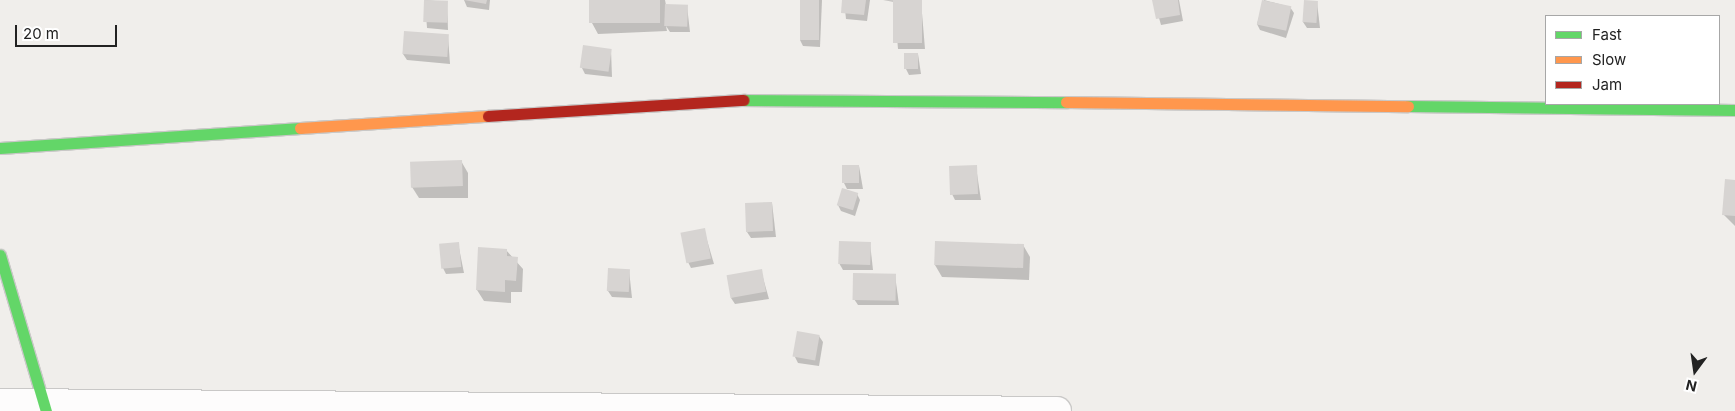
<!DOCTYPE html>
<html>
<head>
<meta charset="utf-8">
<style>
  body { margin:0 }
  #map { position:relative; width:1735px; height:411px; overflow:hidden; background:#f0eeeb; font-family:Inter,sans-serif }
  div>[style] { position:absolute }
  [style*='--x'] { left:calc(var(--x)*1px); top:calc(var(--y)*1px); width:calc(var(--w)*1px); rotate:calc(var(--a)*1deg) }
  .shadow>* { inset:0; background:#0003 }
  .building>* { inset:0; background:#d7d4d2; transform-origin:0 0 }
  .roads { filter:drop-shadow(1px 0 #c9c8c7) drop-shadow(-1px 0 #c9c8c7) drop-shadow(0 1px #c9c8c7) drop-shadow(0 -1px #c9c8c7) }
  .street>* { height:28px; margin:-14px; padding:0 14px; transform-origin:14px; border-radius:14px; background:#fdfcfc }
  .fast>* { height:11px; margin:-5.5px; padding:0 5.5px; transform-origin:5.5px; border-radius:5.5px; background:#63d668 }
  .slow>* { height:11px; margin:-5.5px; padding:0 5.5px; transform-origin:5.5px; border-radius:5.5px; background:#ff974d }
  .jam>* { height:11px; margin:-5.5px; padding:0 5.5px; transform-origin:5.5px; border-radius:5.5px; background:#b3261e }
  span { translate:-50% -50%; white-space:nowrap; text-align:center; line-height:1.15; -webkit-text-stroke:4px #fff; paint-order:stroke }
  .legend { position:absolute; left:1545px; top:15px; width:175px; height:90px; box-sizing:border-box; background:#fff; border:1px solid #a7a7a7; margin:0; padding:6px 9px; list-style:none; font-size:15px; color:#222 }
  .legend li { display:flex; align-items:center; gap:10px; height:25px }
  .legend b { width:25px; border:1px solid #a7a7a7 }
  .north { position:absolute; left:1670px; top:346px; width:50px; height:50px; -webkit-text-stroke:4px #fff; paint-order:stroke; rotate:194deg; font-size:14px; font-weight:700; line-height:20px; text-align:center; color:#222 }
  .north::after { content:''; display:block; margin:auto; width:18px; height:22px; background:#222; clip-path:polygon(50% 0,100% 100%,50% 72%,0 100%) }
  .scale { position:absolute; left:15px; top:25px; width:102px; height:22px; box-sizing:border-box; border:2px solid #222; border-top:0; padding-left:6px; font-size:15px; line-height:18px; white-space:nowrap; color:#222; -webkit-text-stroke:4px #fff; paint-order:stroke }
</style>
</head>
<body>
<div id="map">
  <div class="shadow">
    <i style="clip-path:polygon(425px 0,447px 2px,448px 30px,427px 28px)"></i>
    <i style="clip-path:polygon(464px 0,490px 0,489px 10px,467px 7px)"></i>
    <i style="clip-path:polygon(590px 0,665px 0,666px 5px,687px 6px,690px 32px,670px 32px,666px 26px,667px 31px,598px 34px,592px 23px)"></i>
    <i style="clip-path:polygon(802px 0,822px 0,820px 47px,803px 46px,800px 40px)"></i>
    <i style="clip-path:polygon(844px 0,870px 0,867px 21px,846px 19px)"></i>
    <i style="clip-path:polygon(883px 0,921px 1px,925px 49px,898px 49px,894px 2px)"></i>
    <i style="clip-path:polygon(1154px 0,1179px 0,1183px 21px,1161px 25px)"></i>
    <i style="clip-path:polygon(1264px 0,1290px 7px,1294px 13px,1286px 38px,1260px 30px,1257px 24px)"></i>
    <i style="clip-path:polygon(1317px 2px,1320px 28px,1307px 28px,1303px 22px)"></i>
    <i style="clip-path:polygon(448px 36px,450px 64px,407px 60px,403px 54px)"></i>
    <i style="clip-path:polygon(611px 50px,612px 77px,585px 74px,582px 68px)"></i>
    <i style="clip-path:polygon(918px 54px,921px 74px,909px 75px,906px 69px)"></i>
    <i style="clip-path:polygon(461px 161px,468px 173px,468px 198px,419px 198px,412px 187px)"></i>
    <i style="clip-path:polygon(859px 166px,863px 189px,847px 189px,844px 183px)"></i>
    <i style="clip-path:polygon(976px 167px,981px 200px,955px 200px,952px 194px)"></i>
    <i style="clip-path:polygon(1735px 181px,1735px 226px,1723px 214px)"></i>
    <i style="clip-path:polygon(857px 194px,860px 200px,855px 216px,841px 211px,838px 205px)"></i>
    <i style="clip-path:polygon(772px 203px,776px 237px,751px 238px,747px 232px)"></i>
    <i style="clip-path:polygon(704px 230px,714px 264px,691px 268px,688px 262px)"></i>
    <i style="clip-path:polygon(936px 242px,1023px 245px,1030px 257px,1029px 280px,942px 277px,935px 265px)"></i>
    <i style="clip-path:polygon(458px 243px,464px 273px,446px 274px,443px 268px)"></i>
    <i style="clip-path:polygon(870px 243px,873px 270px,843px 270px,839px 263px)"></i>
    <i style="clip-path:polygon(506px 250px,523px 269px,522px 292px,511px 292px,511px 303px,484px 301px,477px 290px)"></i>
    <i style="clip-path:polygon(629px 270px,632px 298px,612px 297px,608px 291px)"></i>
    <i style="clip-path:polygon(761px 271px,769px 299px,735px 304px,731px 298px)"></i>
    <i style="clip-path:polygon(895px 275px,899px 305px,858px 305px,854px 299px)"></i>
    <i style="clip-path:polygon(819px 336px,823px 342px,819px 366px,798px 363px,795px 357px)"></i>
  </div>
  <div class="building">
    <i style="left:424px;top:0;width:24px;height:22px;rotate:2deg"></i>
    <i style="clip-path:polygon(464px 0,487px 0,486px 4px)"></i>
    <i style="left:589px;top:0;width:71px;height:23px"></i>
    <i style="left:800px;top:0;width:19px;height:40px"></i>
    <i style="clip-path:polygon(842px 0,866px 0,864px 15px,841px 13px)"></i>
    <i style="left:893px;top:0;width:29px;height:43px"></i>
    <i style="clip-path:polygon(1152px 0,1178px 0,1180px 15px,1156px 19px)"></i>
    <i style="left:1262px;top:0;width:30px;height:25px;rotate:12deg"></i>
    <i style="left:1304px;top:0;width:14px;height:22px;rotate:4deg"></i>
    <i style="left:665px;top:4px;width:23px;height:22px;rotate:2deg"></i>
    <i style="left:404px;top:31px;width:45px;height:23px;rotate:4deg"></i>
    <i style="left:583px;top:45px;width:29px;height:23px;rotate:8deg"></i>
    <i style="left:904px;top:53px;width:14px;height:16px"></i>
    <i style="left:462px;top:160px;width:26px;height:52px;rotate:88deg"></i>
    <i style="left:842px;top:165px;width:17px;height:18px"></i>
    <i style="left:977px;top:165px;width:29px;height:28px;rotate:88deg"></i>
    <i style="clip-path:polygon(1725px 179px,1735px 180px,1735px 216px,1722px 215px)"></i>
    <i style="left:842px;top:188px;width:17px;height:18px;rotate:17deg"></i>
    <i style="left:772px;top:202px;width:29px;height:27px;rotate:88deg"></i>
    <i style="left:705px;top:228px;width:31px;height:25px;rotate:79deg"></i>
    <i style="left:839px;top:241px;width:32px;height:23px;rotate:2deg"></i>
    <i style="left:935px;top:241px;width:89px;height:24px;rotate:2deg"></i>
    <i style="left:459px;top:242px;width:25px;height:20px;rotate:85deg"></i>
    <i style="clip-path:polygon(478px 247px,507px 249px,507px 256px,518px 257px,516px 281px,505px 280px,505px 292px,476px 290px)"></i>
    <i style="left:608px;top:268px;width:22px;height:23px;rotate:3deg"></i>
    <i style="left:762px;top:269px;width:23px;height:36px;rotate:80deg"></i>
    <i style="left:853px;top:273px;width:43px;height:27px;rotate:1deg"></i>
    <i style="left:797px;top:331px;width:23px;height:26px;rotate:10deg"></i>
  </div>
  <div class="roads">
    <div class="street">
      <i style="--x:0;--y:403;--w:1057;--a:0.43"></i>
    </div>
    <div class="fast">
      <i style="--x:743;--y:100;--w:323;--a:0.4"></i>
      <i style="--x:1408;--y:106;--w:327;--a:0.7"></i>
      <i style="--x:0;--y:148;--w:301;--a:-3.8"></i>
      <i style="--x:0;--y:255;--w:163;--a:73.6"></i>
    </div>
    <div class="slow">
      <i style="--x:1066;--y:102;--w:342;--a:0.7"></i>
      <i style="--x:300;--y:128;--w:188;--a:-3.7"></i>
    </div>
    <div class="jam">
      <i style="--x:488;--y:116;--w:256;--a:-3.6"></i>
    </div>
  </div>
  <ul class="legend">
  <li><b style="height:6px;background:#63d668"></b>Fast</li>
  <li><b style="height:6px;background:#ff974d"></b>Slow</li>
  <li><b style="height:6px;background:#b3261e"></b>Jam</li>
  </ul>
  <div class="north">N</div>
  <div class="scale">20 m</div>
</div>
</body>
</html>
